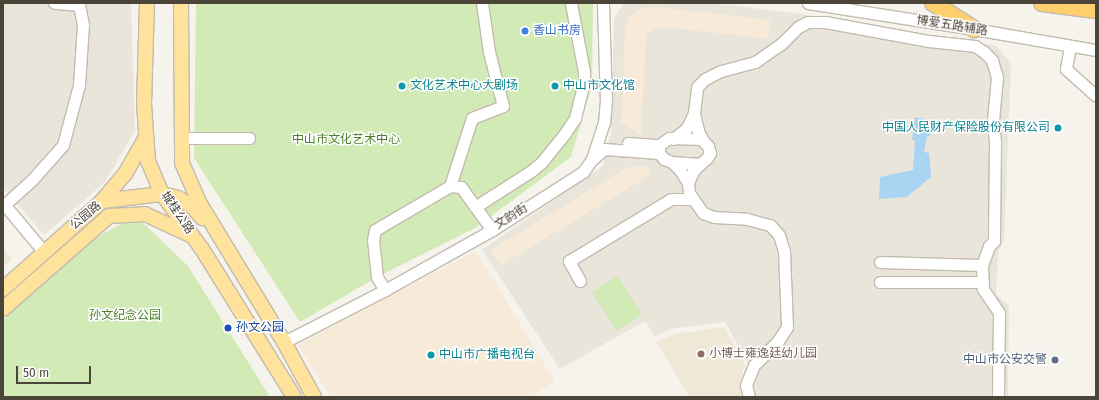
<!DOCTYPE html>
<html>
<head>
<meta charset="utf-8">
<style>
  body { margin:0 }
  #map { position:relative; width:1099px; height:400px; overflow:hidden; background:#f6f3ec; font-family:"Fira Sans","Noto Sans SC",sans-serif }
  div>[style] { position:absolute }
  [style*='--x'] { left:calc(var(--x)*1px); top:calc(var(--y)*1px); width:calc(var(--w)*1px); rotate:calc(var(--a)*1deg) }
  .residential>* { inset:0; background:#eae5da }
  .commercial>* { inset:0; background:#f7ead8 }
  .education>* { inset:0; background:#efe8d6 }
  .green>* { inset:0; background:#d2eab5; transform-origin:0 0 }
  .water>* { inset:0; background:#a9d4f2 }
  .roads { filter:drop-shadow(1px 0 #c2bbae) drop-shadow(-1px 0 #c2bbae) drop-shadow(0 1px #c2bbae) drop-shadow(0 -1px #c2bbae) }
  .minor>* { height:11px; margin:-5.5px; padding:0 5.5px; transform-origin:5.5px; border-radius:5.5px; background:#fff }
  .major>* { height:14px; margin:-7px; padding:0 7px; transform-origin:7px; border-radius:7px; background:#ffe39c }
  .highway>* { height:16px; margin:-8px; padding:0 8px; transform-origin:8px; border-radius:8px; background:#ffcf6e }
  .dots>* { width:11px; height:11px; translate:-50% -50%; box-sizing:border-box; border:2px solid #fff; border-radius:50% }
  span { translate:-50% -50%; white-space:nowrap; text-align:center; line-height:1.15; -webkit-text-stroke:3px #fff; paint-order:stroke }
  .street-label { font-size:12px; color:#4b4439 }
  .shop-label { font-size:12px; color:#366cbe }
  .left { translate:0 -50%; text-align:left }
  .culture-label { font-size:12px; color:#0d838f }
  .right { translate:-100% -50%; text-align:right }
  .park-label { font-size:12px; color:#4a7f2a }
  .transit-label { font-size:12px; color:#164399 }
  .education-label { font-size:12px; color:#785e54 }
  .service-label { font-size:12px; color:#4e5e75 }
  .frame { position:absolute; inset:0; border:4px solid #4b4439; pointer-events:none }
  .scale { position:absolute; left:16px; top:366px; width:75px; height:18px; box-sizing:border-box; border:2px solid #4b4439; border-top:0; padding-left:5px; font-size:12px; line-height:14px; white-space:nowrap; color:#4b4439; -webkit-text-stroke:3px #fff; paint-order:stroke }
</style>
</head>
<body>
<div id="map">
  <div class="residential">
    <i style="clip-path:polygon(3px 3px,131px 3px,135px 131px,105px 182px,44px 235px,3px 188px)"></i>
    <i style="clip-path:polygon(624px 3px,712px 3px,793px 13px,996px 46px,1011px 64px,1004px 241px,998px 251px,996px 294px,1009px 306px,1008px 397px,747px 397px,750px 367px,725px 322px,671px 329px,655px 336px,645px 321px,560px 369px,482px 250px,603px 166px,611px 132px,614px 18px)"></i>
  </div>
  <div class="commercial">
    <i style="clip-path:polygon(656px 7px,770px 20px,768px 39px,666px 27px,653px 29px,646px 35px,641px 136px,621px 122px,625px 31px,628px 18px,641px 9px)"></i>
    <i style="clip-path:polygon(628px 167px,648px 167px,652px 174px,501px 265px,491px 250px)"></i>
    <i style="clip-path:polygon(476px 251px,555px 382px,529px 397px,331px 397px,298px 345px)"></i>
  </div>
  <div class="education">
    <i style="clip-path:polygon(3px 249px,12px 259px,3px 267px)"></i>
    <i style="clip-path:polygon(724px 327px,745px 365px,739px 386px,743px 397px,690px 397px,656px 342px,674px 334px)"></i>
  </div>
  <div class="green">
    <i style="clip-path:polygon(196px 3px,593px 3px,592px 85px,571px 157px,475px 228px,377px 277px,300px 322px,194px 158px)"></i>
    <i style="clip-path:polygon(126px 222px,142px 222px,188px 266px,270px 397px,3px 397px,3px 320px,86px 242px)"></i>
    <i style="left:617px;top:276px;width:46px;height:30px;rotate:57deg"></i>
  </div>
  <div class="water">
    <i style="clip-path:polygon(915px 117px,929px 120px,931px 135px,927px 137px,924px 152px,929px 153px,931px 177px,907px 197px,879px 199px,880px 177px,913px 170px,915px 141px,912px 140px)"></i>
  </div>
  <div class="roads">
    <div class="minor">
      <i style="--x:808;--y:3;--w:168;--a:8.9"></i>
      <i style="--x:974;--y:29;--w:124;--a:9.8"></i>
      <i style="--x:1070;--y:46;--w:23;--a:100"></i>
      <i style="--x:1066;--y:69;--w:40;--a:42"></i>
      <i style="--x:694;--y:113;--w:26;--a:-83"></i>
      <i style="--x:697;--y:87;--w:11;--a:-45"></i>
      <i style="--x:705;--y:79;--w:18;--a:-27"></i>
      <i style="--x:721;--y:71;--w:35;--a:-15"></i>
      <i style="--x:755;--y:62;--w:32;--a:-35"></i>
      <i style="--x:781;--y:44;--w:24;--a:-45"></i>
      <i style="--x:798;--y:27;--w:11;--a:-27"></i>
      <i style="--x:808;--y:22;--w:17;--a:0"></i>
      <i style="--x:825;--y:22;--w:106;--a:10.4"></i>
      <i style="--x:929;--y:41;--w:46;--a:6.2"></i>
      <i style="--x:975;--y:46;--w:11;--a:34"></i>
      <i style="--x:984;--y:52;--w:11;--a:45"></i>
      <i style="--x:992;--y:60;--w:18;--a:74"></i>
      <i style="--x:997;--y:77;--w:43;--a:95.3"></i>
      <i style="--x:993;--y:120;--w:21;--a:85"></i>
      <i style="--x:995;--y:141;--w:100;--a:90.6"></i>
      <i style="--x:994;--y:241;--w:7;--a:135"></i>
      <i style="--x:989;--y:246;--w:20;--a:110"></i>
      <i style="--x:982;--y:265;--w:24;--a:88"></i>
      <i style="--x:983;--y:289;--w:29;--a:56"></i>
      <i style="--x:999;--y:313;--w:84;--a:90.7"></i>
      <i style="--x:181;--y:138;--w:68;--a:0"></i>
      <i style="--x:673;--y:139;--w:18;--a:-38"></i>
      <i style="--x:687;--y:128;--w:17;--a:-65"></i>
      <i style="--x:694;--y:113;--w:18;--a:77"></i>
      <i style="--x:698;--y:131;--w:11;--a:63"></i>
      <i style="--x:628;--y:143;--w:31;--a:4"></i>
      <i style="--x:593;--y:159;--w:15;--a:-42"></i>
      <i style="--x:604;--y:149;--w:55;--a:4.2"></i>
      <i style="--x:659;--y:153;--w:8;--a:50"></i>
      <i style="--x:664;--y:159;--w:9;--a:21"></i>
      <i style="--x:672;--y:162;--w:28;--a:4"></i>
      <i style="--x:700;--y:164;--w:9;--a:-41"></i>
      <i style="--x:707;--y:158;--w:6;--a:-59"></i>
      <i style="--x:710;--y:153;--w:7;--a:-106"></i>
      <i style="--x:708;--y:146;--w:10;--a:-135"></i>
      <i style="--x:701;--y:139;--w:32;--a:-178"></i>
      <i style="--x:669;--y:138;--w:12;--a:145"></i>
      <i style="--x:659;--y:145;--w:8;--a:90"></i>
      <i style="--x:672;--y:162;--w:11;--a:45"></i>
      <i style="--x:680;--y:170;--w:15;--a:58"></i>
      <i style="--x:688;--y:183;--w:13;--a:-67"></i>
      <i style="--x:693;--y:171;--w:10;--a:-45"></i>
      <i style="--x:688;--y:183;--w:10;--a:84"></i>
      <i style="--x:689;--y:193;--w:24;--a:55"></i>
      <i style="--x:703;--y:213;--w:12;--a:20"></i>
      <i style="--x:714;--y:217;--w:33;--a:3"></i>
      <i style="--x:747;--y:219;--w:24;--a:15"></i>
      <i style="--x:770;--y:225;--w:13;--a:48"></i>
      <i style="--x:779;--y:235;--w:17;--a:73"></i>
      <i style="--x:784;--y:251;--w:76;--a:87.7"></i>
      <i style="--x:787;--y:327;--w:17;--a:123"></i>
      <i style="--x:778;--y:341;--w:34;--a:135"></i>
      <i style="--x:754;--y:365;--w:22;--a:112"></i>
      <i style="--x:746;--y:385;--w:12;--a:76"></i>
      <i style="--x:450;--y:186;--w:71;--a:-72.1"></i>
      <i style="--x:472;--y:118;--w:33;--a:-21"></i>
      <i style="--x:503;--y:106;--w:56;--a:-104.5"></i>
      <i style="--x:489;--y:52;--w:49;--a:-98.1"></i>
      <i style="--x:3;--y:203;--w:64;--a:50.1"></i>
      <i style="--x:3;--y:206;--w:38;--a:-42"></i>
      <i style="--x:31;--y:181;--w:48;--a:-48.4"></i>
      <i style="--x:63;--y:145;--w:62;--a:-75.1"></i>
      <i style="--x:79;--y:85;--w:60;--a:-86.2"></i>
      <i style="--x:83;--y:25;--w:20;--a:-101"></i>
      <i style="--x:79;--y:5;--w:25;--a:-175"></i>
      <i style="--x:475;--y:207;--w:67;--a:-32.7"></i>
      <i style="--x:531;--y:171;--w:13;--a:-39"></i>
      <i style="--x:541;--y:163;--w:38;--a:-51"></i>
      <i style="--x:565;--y:133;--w:18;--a:-56"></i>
      <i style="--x:575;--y:118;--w:38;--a:-76"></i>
      <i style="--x:584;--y:81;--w:9;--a:-90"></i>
      <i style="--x:584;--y:72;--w:70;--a:-100.7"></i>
      <i style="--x:880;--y:262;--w:102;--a:1.7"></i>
      <i style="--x:580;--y:281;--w:23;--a:-119"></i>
      <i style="--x:569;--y:261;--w:119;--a:-31.3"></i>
      <i style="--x:671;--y:199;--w:22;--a:0"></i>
      <i style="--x:880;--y:282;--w:103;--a:0"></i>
      <i style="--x:385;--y:290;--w:15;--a:-122"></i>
      <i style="--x:377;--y:277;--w:37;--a:-96"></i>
      <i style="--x:373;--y:240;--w:10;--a:-79"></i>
      <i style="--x:375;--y:230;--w:87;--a:-30.4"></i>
      <i style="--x:450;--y:186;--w:11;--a:5"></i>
      <i style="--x:461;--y:187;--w:53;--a:54.2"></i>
      <i style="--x:284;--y:342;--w:114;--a:-27.2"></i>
      <i style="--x:385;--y:290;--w:123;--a:-29.3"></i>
      <i style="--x:492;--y:230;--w:108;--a:-32.5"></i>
      <i style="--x:583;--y:172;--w:16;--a:-55"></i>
      <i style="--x:592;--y:159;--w:38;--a:-72"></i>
      <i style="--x:604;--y:123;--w:22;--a:-85"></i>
      <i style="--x:606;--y:101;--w:98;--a:-91.8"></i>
    </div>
    <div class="major">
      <i style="--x:147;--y:3;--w:100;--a:91.7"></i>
      <i style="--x:144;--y:103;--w:58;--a:86.1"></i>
      <i style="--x:148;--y:161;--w:36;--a:67"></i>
      <i style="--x:162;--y:194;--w:68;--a:54"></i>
      <i style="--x:202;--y:249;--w:174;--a:58.1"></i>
      <i style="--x:181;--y:3;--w:160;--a:89.6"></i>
      <i style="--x:182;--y:163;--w:45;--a:66.3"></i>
      <i style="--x:200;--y:204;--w:162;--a:58.7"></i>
      <i style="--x:284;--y:342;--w:63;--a:61.4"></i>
      <i style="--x:102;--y:201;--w:60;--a:-6.7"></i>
      <i style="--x:162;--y:194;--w:16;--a:14"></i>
      <i style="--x:178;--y:198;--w:16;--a:30"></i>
      <i style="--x:192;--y:206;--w:16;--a:50"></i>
      <i style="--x:3;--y:289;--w:132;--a:-41.6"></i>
      <i style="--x:102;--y:201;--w:35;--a:-50"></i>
      <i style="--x:125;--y:174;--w:43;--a:-60.4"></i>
      <i style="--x:3;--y:309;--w:141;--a:-41.3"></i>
      <i style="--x:109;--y:216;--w:36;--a:-3"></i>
      <i style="--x:145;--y:214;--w:50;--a:25"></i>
    </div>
    <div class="highway">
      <i style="--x:933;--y:3;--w:49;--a:32.4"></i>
      <i style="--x:1042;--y:3;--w:54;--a:7.4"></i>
    </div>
  </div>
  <div class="dots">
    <i style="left:525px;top:31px;background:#3f7fe0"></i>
    <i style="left:402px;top:86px;background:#0f9aa8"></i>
    <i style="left:555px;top:86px;background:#0f9aa8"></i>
    <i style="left:1058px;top:128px;background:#0f9aa8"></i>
    <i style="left:228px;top:328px;background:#1a4fb4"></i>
    <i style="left:701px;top:354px;background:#8d6e63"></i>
    <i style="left:431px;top:355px;background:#0f9aa8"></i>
    <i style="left:1055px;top:360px;background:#5c6f8a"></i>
  </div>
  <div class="street-label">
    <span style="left:952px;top:26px;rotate:9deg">博爱五路辅路</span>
    <span style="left:177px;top:213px;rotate:56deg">城桂公路</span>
    <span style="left:86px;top:216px;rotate:-40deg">公园路</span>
    <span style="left:511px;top:217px;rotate:-32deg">文韵街</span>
  </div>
  <div class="shop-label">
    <span class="left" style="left:533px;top:31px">香山书房</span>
  </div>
  <div class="culture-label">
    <span class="left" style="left:410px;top:86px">文化艺术中心大剧场</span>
    <span class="left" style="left:563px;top:86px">中山市文化馆</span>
    <span class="right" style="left:1050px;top:128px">中国人民财产保险股份有限公司</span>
    <span class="left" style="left:439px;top:355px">中山市广播电视台</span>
  </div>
  <div class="park-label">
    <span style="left:346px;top:140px">中山市文化艺术中心</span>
    <span style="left:125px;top:316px">孙文纪念公园</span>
  </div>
  <div class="transit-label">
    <span class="left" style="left:236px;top:328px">孙文公园</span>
  </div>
  <div class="education-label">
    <span class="left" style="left:709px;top:354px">小博士雍逸廷幼儿园</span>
  </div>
  <div class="service-label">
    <span class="right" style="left:1047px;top:360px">中山市公安交警</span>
  </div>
  <div class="frame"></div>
  <div class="scale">50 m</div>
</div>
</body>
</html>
